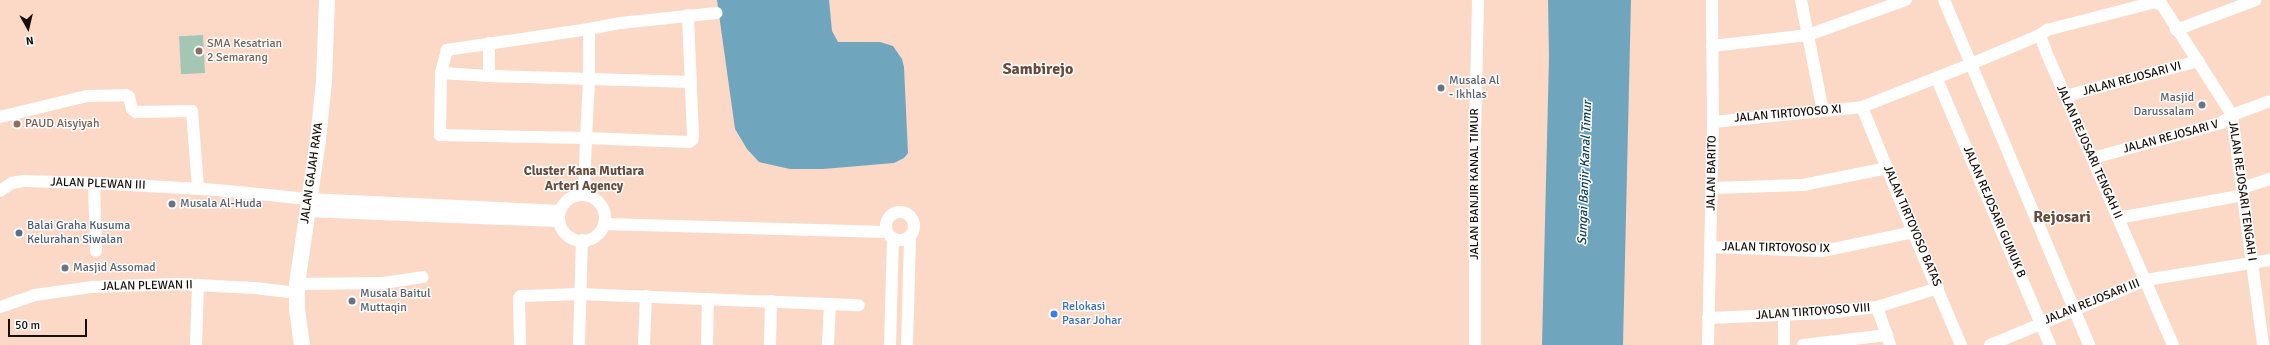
<!DOCTYPE html>
<html>
<head>
<meta charset="utf-8">
<style>
  body { margin:0 }
  #map { position:relative; width:2270px; height:345px; overflow:hidden; background:#fcd9c7; font-family:Signika,sans-serif }
  div>[style] { position:absolute }
  [style*='--x'] { left:calc(var(--x)*1px); top:calc(var(--y)*1px); width:calc(var(--w)*1px); rotate:calc(var(--a)*1deg) }
  .green>* { inset:0; background:#a3c6b5; transform-origin:0 0 }
  .water>* { inset:0; background:#6fa6be }
  .minor>* { height:12px; margin:-6px; padding:0 6px; transform-origin:6px; border-radius:6px; background:#fff }
  .minor>.ring { margin:-6px; padding:0; box-sizing:content-box; background:none; border:12px solid #fff; border-radius:50% }
  .major>* { height:16px; margin:-8px; padding:0 8px; transform-origin:8px; border-radius:8px; background:#fff }
  .dots>* { width:11px; height:11px; translate:-50% -50%; box-sizing:border-box; border:2px solid #fff; border-radius:50% }
  span { translate:-50% -50%; white-space:nowrap; text-align:center; line-height:1.15; -webkit-text-stroke:3px #fff; paint-order:stroke }
  .education-label { font-size:12px; color:#785e54 }
  .left { translate:0 -50%; text-align:left }
  .street-label { font-size:12px; color:#180d07 }
  .worship-label { font-size:12px; color:#5b616d }
  .right { translate:-100% -50%; text-align:right }
  .service-label { font-size:12px; color:#4e5e75 }
  .shop-label { font-size:12px; color:#366cbe }
  .neighbourhood-label { font-size:13px; color:#674a3b; font-weight:700 }
  .water-label { font-size:13px; color:#0b3c4e; font-style:italic }
  .district-label { font-size:16px; color:#674a3b; font-weight:700 }
  .north { position:absolute; left:8px; top:8px; width:40px; height:40px; -webkit-text-stroke:3px #fff; paint-order:stroke; rotate:172deg; font-size:11px; font-weight:700; line-height:16px; text-align:center; color:#180d07 }
  .north::after { content:''; display:block; margin:auto; width:14px; height:18px; background:#180d07; clip-path:polygon(50% 0,100% 100%,50% 72%,0 100%) }
  .scale { position:absolute; left:8px; top:319px; width:79px; height:18px; box-sizing:border-box; border:2px solid #180d07; border-top:0; padding-left:5px; font-size:12px; line-height:14px; white-space:nowrap; color:#180d07; -webkit-text-stroke:3px #fff; paint-order:stroke }
</style>
</head>
<body>
<div id="map">
  <div class="green">
    <i style="left:203px;top:35px;width:38px;height:24px;rotate:87deg"></i>
  </div>
  <div class="water">
    <i style="clip-path:polygon(717px 0,829px 0,832px 31px,838px 42px,880px 42px,893px 46px,902px 59px,904px 67px,908px 153px,904px 158px,894px 163px,823px 169px,790px 169px,759px 162px,747px 149px,735px 129px)"></i>
    <i style="clip-path:polygon(1548px 0,1631px 0,1623px 345px,1542px 345px,1549px 57px)"></i>
  </div>
  <div class="minor">
    <i style="--x:1801;--y:0;--w:113;--a:78.8"></i>
    <i style="--x:589;--y:29;--w:32;--a:-11"></i>
    <i style="--x:620;--y:23;--w:97;--a:-5.9"></i>
    <i style="--x:2176;--y:30;--w:85;--a:-20.6"></i>
    <i style="--x:2040;--y:35;--w:75;--a:157.2"></i>
    <i style="--x:1971;--y:64;--w:305;--a:67.2"></i>
    <i style="--x:1712;--y:46;--w:97;--a:-6.5"></i>
    <i style="--x:1808;--y:35;--w:104;--a:-19.7"></i>
    <i style="--x:441;--y:73;--w:48;--a:3.6"></i>
    <i style="--x:489;--y:76;--w:202;--a:1.7"></i>
    <i style="--x:489;--y:76;--w:33;--a:-90"></i>
    <i style="--x:1937;--y:79;--w:289;--a:67"></i>
    <i style="--x:2065;--y:96;--w:138;--a:-14.7"></i>
    <i style="--x:1862;--y:107;--w:135;--a:67.8"></i>
    <i style="--x:1913;--y:232;--w:123;--a:67"></i>
    <i style="--x:0;--y:117;--w:89;--a:-13.6"></i>
    <i style="--x:87;--y:96;--w:39;--a:-1"></i>
    <i style="--x:126;--y:95;--w:4;--a:34"></i>
    <i style="--x:129;--y:97;--w:12;--a:76"></i>
    <i style="--x:132;--y:109;--w:5;--a:37"></i>
    <i style="--x:136;--y:112;--w:56;--a:-1"></i>
    <i style="--x:192;--y:111;--w:77;--a:85.5"></i>
    <i style="--x:1713;--y:122;--w:150;--a:-5.7"></i>
    <i style="--x:1862;--y:107;--w:117;--a:-21.5"></i>
    <i style="--x:1971;--y:64;--w:69;--a:-112.9"></i>
    <i style="--x:2093;--y:158;--w:133;--a:-15.3"></i>
    <i style="--x:2221;--y:123;--w:14;--a:-36"></i>
    <i style="--x:2232;--y:115;--w:40;--a:-20.2"></i>
    <i style="--x:94;--y:183;--w:68;--a:88.3"></i>
    <i style="--x:1711;--y:188;--w:92;--a:-1.9"></i>
    <i style="--x:1803;--y:185;--w:86;--a:-11.4"></i>
    <i style="--x:2242;--y:188;--w:29;--a:-18"></i>
    <i style="--x:0;--y:191;--w:14;--a:-34"></i>
    <i style="--x:12;--y:183;--w:11;--a:-10"></i>
    <i style="--x:23;--y:181;--w:71;--a:1.6"></i>
    <i style="--x:94;--y:183;--w:124;--a:3.2"></i>
    <i style="--x:218;--y:190;--w:90;--a:5.7"></i>
    <i style="--x:308;--y:199;--w:252;--a:2.7"></i>
    <i style="--x:584;--y:195;--w:57;--a:-88"></i>
    <i style="--x:586;--y:138;--w:58;--a:-87"></i>
    <i style="--x:589;--y:80;--w:51;--a:-90"></i>
    <i style="--x:589;--y:29;--w:144;--a:171.6"></i>
    <i style="--x:447;--y:50;--w:24;--a:105"></i>
    <i style="--x:441;--y:73;--w:62;--a:90.9"></i>
    <i style="--x:440;--y:135;--w:146;--a:1.2"></i>
    <i style="--x:586;--y:138;--w:103;--a:2.2"></i>
    <i style="--x:689;--y:142;--w:4;--a:-34"></i>
    <i style="--x:692;--y:140;--w:4;--a:-76"></i>
    <i style="--x:693;--y:136;--w:121;--a:-92.4"></i>
    <i class="ring" style="left:559px;top:195px;width:34px;height:34px"></i>
    <i style="--x:307;--y:211;--w:252;--a:2.3"></i>
    <i class="ring" style="left:886px;top:212px;width:16px;height:16px"></i>
    <i style="--x:2118;--y:218;--w:127;--a:-10.4"></i>
    <i style="--x:604;--y:224;--w:283;--a:1.6"></i>
    <i style="--x:1710;--y:247;--w:113;--a:2"></i>
    <i style="--x:1823;--y:251;--w:92;--a:-11.9"></i>
    <i style="--x:297;--y:284;--w:86;--a:-0.7"></i>
    <i style="--x:383;--y:283;--w:40;--a:-8.5"></i>
    <i style="--x:0;--y:307;--w:37;--a:-19"></i>
    <i style="--x:35;--y:295;--w:58;--a:-8"></i>
    <i style="--x:92;--y:287;--w:83;--a:-2.1"></i>
    <i style="--x:175;--y:284;--w:80;--a:2.9"></i>
    <i style="--x:255;--y:288;--w:42;--a:6.8"></i>
    <i style="--x:1877;--y:307;--w:40;--a:71.1"></i>
    <i style="--x:1708;--y:318;--w:119;--a:-2.4"></i>
    <i style="--x:1827;--y:313;--w:50;--a:-6.8"></i>
    <i style="--x:1877;--y:307;--w:64;--a:-17.3"></i>
    <i style="--x:196;--y:345;--w:60;--a:-88.1"></i>
    <i style="--x:520;--y:345;--w:47;--a:-91.2"></i>
    <i style="--x:519;--y:298;--w:3;--a:-45"></i>
    <i style="--x:521;--y:296;--w:59;--a:-1.9"></i>
    <i style="--x:580;--y:294;--w:279;--a:2.3"></i>
    <i style="--x:579;--y:345;--w:105;--a:-88.4"></i>
    <i style="--x:644;--y:345;--w:49;--a:-87.7"></i>
    <i style="--x:707;--y:345;--w:46;--a:-88.8"></i>
    <i style="--x:770;--y:345;--w:44;--a:-88.7"></i>
    <i style="--x:828;--y:345;--w:41;--a:-87.2"></i>
    <i style="--x:890;--y:345;--w:106;--a:-88.4"></i>
    <i style="--x:907;--y:345;--w:109;--a:-88.4"></i>
    <i style="--x:1475;--y:345;--w:210;--a:-90"></i>
    <i style="--x:1475;--y:135;--w:135;--a:-88.7"></i>
    <i style="--x:1708;--y:345;--w:223;--a:-88.7"></i>
    <i style="--x:1713;--y:122;--w:122;--a:-90.5"></i>
    <i style="--x:1784;--y:345;--w:30;--a:-90"></i>
    <i style="--x:1803;--y:345;--w:85;--a:-6.8"></i>
    <i style="--x:1990;--y:345;--w:169;--a:-22.6"></i>
    <i style="--x:2146;--y:280;--w:126;--a:-9.2"></i>
    <i style="--x:2173;--y:345;--w:312;--a:-113.4"></i>
    <i style="--x:2049;--y:59;--w:26;--a:-111"></i>
    <i style="--x:2040;--y:35;--w:9;--a:-36"></i>
    <i style="--x:2047;--y:30;--w:112;--a:-14.5"></i>
    <i style="--x:2155;--y:2;--w:8;--a:23"></i>
    <i style="--x:2162;--y:5;--w:130;--a:57.5"></i>
    <i style="--x:2232;--y:115;--w:232;--a:82.3"></i>
  </div>
  <div class="major">
    <i style="--x:302;--y:345;--w:37;--a:-98"></i>
    <i style="--x:297;--y:308;--w:24;--a:-90"></i>
    <i style="--x:297;--y:284;--w:146;--a:-81.7"></i>
    <i style="--x:318;--y:140;--w:59;--a:-84.2"></i>
    <i style="--x:324;--y:81;--w:81;--a:-87.9"></i>
  </div>
  <div class="dots">
    <i style="left:199px;top:51px;background:#8d6e63"></i>
    <i style="left:1441px;top:88px;background:#6b7280"></i>
    <i style="left:2202px;top:105px;background:#6b7280"></i>
    <i style="left:17px;top:124px;background:#8d6e63"></i>
    <i style="left:172px;top:204px;background:#6b7280"></i>
    <i style="left:19px;top:233px;background:#5c6f8a"></i>
    <i style="left:65px;top:268px;background:#6b7280"></i>
    <i style="left:352px;top:301px;background:#6b7280"></i>
    <i style="left:1054px;top:314px;background:#3f7fe0"></i>
  </div>
  <div class="education-label">
    <span class="left" style="left:207px;top:51px">SMA Kesatrian<br>2 Semarang</span>
    <span class="left" style="left:25px;top:124px">PAUD Aisyiyah</span>
  </div>
  <div class="street-label">
    <span style="left:2132px;top:79px;rotate:-15deg">JALAN REJOSARI VI</span>
    <span style="left:1788px;top:114px;rotate:-5deg">JALAN TIRTOYOSO XI</span>
    <span style="left:2171px;top:137px;rotate:-15deg">JALAN REJOSARI V</span>
    <span style="left:2089px;top:152px;rotate:66deg">JALAN REJOSARI TENGAH II</span>
    <span style="left:312px;top:173px;rotate:-82deg">JALAN GAJAH RAYA</span>
    <span style="left:1712px;top:173px;rotate:-89deg">JALAN BARITO</span>
    <span style="left:98px;top:184px;rotate:2deg">JALAN PLEWAN III</span>
    <span style="left:1475px;top:184px;rotate:-90deg">JALAN BANJIR KANAL TIMUR</span>
    <span style="left:2242px;top:191px;rotate:82deg">JALAN REJOSARI TENGAH I</span>
    <span style="left:1994px;top:212px;rotate:67deg">JALAN REJOSARI GUMUK B</span>
    <span style="left:1912px;top:226px;rotate:67deg">JALAN TIRTOYOSO BATAS</span>
    <span style="left:1776px;top:248px;rotate:1deg">JALAN TIRTOYOSO IX</span>
    <span style="left:147px;top:286px;rotate:-1deg">JALAN PLEWAN II</span>
    <span style="left:2092px;top:302px;rotate:-22deg">JALAN REJOSARI III</span>
    <span style="left:1813px;top:312px;rotate:-4deg">JALAN TIRTOYOSO VIII</span>
  </div>
  <div class="worship-label">
    <span class="left" style="left:1449px;top:88px">Musala Al<br>- Ikhlas</span>
    <span class="right" style="left:2194px;top:105px">Masjid<br>Darussalam</span>
    <span class="left" style="left:180px;top:204px">Musala Al-Huda</span>
    <span class="left" style="left:73px;top:268px">Masjid Assomad</span>
    <span class="left" style="left:360px;top:301px">Musala Baitul<br>Muttaqin</span>
  </div>
  <div class="service-label">
    <span class="left" style="left:27px;top:233px">Balai Graha Kusuma<br>Kelurahan Siwalan</span>
  </div>
  <div class="shop-label">
    <span class="left" style="left:1062px;top:314px">Relokasi<br>Pasar Johar</span>
  </div>
  <div class="neighbourhood-label">
    <span style="left:584px;top:179px">Cluster Kana Mutiara<br>Arteri Agency</span>
  </div>
  <div class="water-label">
    <span style="left:1585px;top:173px;rotate:-88deg">Sungai Banjir Kanal Timur</span>
  </div>
  <div class="district-label">
    <span style="left:1038px;top:69px">Sambirejo</span>
    <span style="left:2062px;top:217px">Rejosari</span>
  </div>
  <div class="north">N</div>
  <div class="scale">50 m</div>
</div>
</body>
</html>
